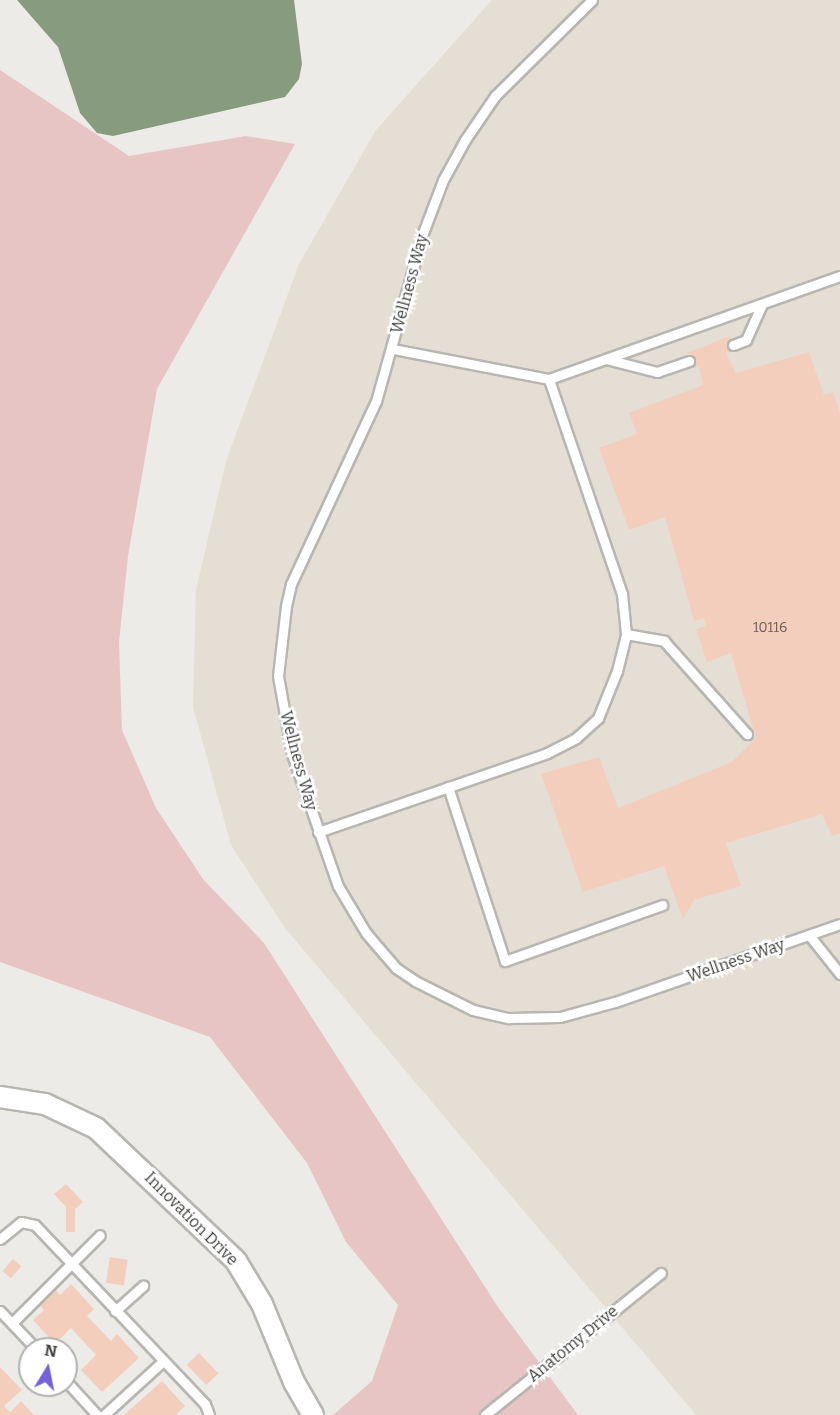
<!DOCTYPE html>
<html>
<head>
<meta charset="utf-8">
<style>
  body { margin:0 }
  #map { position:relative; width:840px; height:1415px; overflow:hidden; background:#edebe7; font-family:Bitter,serif }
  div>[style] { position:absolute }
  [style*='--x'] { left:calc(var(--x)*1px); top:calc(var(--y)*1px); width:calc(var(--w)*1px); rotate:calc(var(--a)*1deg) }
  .built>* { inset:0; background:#e5ded4 }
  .green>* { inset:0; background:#e7c5c5 }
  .water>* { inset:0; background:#879c7f }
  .building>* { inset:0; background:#f3cebc; transform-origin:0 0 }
  .roads { filter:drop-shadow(2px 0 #b8b6b2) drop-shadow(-2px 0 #b8b6b2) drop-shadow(0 2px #b8b6b2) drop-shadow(0 -2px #b8b6b2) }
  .lane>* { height:9px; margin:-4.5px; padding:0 4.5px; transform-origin:4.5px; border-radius:4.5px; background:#fff }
  .street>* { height:20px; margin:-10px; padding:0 10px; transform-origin:10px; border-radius:10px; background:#fff }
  span { translate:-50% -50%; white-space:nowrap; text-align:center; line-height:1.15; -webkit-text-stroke:5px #fff; paint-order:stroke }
  .number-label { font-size:14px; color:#6b615b }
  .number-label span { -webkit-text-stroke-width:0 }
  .street-label { font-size:16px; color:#3e3d3b }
  .north { position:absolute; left:18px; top:1337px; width:60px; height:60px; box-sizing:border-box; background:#fff; border:2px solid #b2b1b1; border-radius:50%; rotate:10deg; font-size:16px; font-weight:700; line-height:24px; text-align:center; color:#3e3d3b }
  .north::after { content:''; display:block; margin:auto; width:21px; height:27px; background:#7760db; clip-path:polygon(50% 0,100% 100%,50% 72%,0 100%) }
</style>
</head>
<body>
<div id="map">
  <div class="built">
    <i style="clip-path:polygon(492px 0,840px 0,840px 1415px,696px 1415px,285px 928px,231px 845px,193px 707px,196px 590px,226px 461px,299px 264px,376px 130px)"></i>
  </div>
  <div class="green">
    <i style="clip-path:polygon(0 70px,129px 156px,246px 136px,295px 144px,157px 389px,128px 556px,119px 642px,122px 730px,156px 808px,203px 879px,264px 943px,498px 1307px,578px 1415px,333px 1415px,372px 1381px,398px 1305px,346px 1242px,307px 1163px,210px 1037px,0 962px)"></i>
  </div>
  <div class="water">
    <i style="clip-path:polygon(17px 0,294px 0,302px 64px,299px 79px,285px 97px,113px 136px,97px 133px,80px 113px,58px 47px)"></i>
  </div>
  <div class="building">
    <i style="clip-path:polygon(730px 336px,735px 351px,726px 353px,736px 373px,809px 352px,824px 395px,833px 392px,840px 413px,840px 833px,832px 836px,822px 814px,726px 843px,741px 886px,694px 900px,683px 919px,664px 866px,583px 892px,541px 774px,599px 757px,618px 808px,732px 762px,756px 738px,731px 653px,707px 662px,696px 629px,706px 626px,704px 618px,694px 621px,665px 517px,629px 530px,599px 448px,637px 434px,629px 413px,703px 385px,699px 367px,691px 368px,687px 353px)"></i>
    <i style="clip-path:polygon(66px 1184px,83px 1202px,75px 1209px,75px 1232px,66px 1232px,66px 1207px,54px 1194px)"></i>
    <i style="left:110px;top:1257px;width:18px;height:26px;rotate:9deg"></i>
    <i style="left:13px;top:1259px;width:11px;height:16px;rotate:41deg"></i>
    <i style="clip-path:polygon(71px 1284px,94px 1309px,87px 1316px,111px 1341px,117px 1334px,139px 1358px,102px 1392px,81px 1370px,96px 1355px,71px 1328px,55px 1344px,33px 1320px,44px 1310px,38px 1303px,54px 1288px,60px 1295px)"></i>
    <i style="left:199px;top:1353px;width:28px;height:17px;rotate:46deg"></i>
    <i style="clip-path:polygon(0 1367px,22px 1390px,4px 1406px,10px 1412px,21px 1401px,34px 1415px,0 1415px)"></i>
    <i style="clip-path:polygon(162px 1381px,185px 1406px,176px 1415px,124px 1415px)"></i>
  </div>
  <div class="roads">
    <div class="lane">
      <i style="--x:592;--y:0;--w:136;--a:135.3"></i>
      <i style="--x:495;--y:96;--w:53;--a:124.3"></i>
      <i style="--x:465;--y:140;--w:46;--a:118.8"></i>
      <i style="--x:443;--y:180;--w:57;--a:110.7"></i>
      <i style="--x:423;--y:233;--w:174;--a:105.6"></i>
      <i style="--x:376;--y:401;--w:202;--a:114.9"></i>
      <i style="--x:291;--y:584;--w:23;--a:103"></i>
      <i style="--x:286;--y:606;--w:70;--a:96.5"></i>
      <i style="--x:278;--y:676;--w:79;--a:79.8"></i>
      <i style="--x:292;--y:754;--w:140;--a:70.8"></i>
      <i style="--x:338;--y:886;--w:55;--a:59.2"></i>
      <i style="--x:366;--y:933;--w:46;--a:49.4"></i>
      <i style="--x:396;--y:968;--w:23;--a:34"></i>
      <i style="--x:415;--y:981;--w:65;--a:26.6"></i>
      <i style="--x:473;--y:1010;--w:37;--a:13"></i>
      <i style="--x:509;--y:1018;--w:51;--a:-1.1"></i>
      <i style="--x:560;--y:1017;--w:57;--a:-15.3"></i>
      <i style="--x:615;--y:1002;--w:238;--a:-19.1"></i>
      <i style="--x:733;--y:345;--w:14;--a:-21"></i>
      <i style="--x:746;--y:340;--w:39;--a:-66"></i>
      <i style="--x:393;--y:349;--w:159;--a:10.9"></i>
      <i style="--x:549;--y:379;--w:309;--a:-19.5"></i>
      <i style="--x:606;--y:359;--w:53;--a:14.3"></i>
      <i style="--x:657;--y:372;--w:34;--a:-19"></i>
      <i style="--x:626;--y:634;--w:39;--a:10"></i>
      <i style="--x:664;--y:641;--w:125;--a:48.3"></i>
      <i style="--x:448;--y:787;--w:183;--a:71.9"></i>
      <i style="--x:505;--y:961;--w:167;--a:-19.6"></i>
      <i style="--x:318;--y:832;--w:242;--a:-19"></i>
      <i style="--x:547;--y:753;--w:33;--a:-27"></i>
      <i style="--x:576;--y:738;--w:30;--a:-42"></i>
      <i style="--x:598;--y:718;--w:51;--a:-68"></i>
      <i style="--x:617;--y:671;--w:38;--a:-76"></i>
      <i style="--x:626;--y:634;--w:40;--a:-95.7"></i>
      <i style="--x:622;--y:594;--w:227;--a:-108.8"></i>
      <i style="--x:809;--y:935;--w:50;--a:51.5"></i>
      <i style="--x:0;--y:1239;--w:27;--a:-39"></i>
      <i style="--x:21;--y:1222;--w:14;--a:12"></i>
      <i style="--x:35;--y:1225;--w:247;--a:46.5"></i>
      <i style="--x:205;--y:1404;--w:12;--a:70"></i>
      <i style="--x:0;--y:1311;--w:52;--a:46.5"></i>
      <i style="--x:115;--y:1311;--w:38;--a:-42"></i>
      <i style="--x:12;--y:1323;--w:124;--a:-45"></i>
      <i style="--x:66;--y:1381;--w:46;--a:47.6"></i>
      <i style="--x:104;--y:1415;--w:79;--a:-42.4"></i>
      <i style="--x:485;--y:1415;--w:226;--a:-38.9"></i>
    </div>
    <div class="street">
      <i style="--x:0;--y:1097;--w:46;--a:8.8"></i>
      <i style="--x:45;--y:1104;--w:56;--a:25.2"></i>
      <i style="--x:96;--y:1128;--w:193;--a:43.5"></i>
      <i style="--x:236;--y:1261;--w:50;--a:58.8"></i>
      <i style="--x:262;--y:1304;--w:84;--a:67.7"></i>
      <i style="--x:294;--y:1382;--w:38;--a:60"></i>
    </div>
  </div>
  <div class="number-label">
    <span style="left:770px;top:628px">10116</span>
  </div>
  <div class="street-label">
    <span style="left:410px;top:284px;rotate:-75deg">Wellness Way</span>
    <span style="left:298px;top:761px;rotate:75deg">Wellness Way</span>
    <span style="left:736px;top:961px;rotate:-19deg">Wellness Way</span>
    <span style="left:191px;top:1219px;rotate:45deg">Innovation Drive</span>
    <span style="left:573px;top:1344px;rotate:-39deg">Anatomy Drive</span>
  </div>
  <div class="north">N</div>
</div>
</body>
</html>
